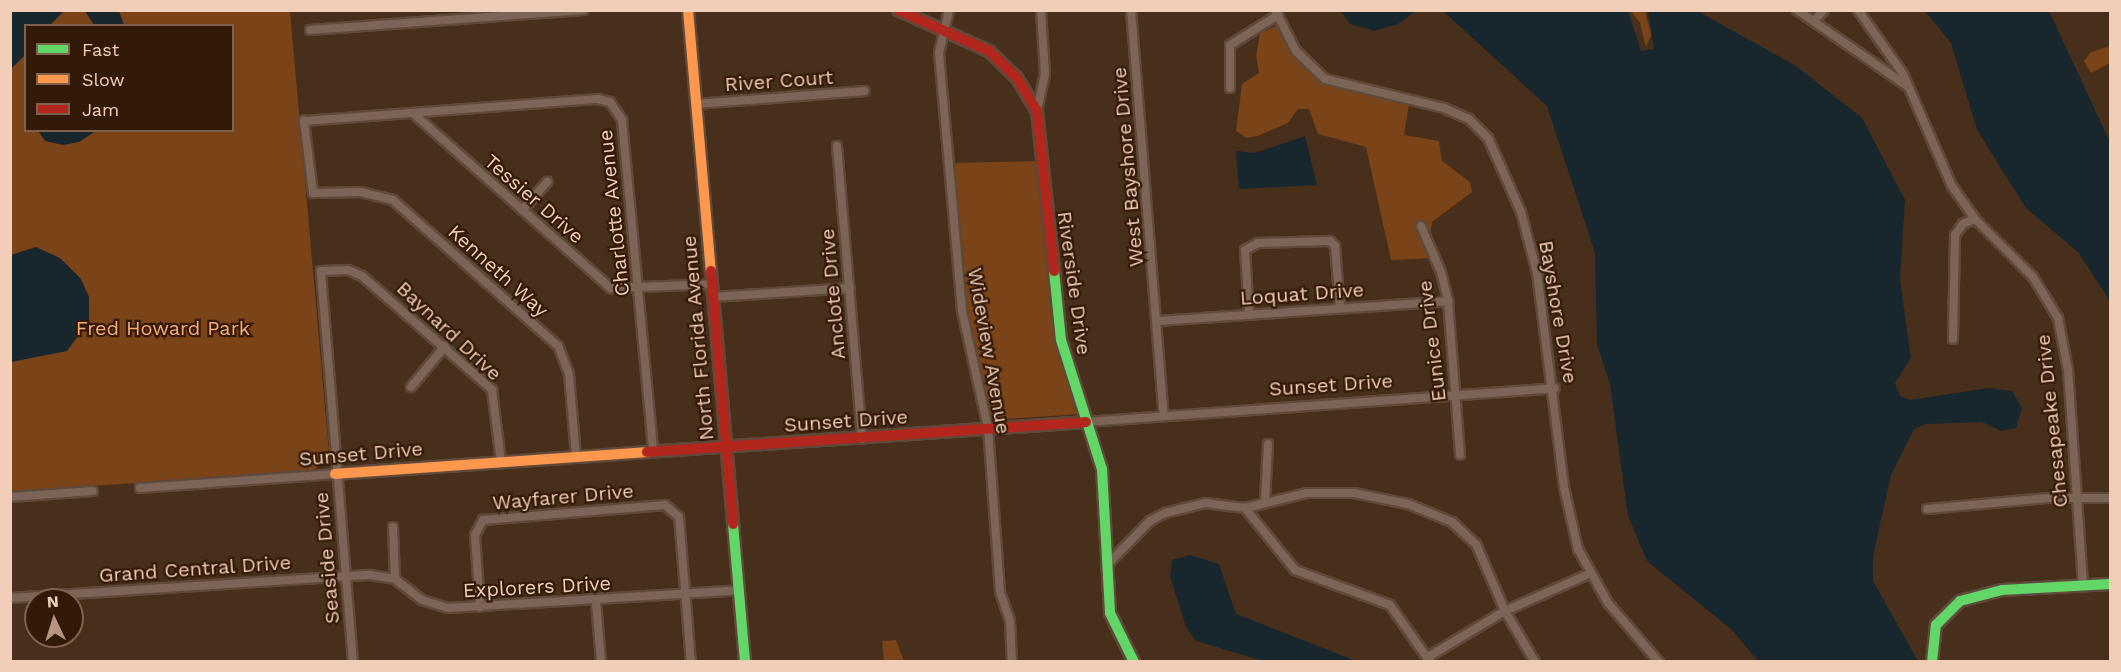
<!DOCTYPE html>
<html>
<head>
<meta charset="utf-8">
<style>
  body { margin:0 }
  #map { position:relative; width:2121px; height:672px; overflow:hidden; background:#472f1b; font-family:"Work Sans",sans-serif }
  div>[style] { position:absolute }
  [style*='--x'] { left:calc(var(--x)*1px); top:calc(var(--y)*1px); width:calc(var(--w)*1px); rotate:calc(var(--a)*1deg) }
  .green>* { inset:0; background:#7b4318 }
  .water>* { inset:0; background:#18262e }
  .roads { filter:drop-shadow(2px 0 #5e493a) drop-shadow(-2px 0 #5e493a) drop-shadow(0 2px #5e493a) drop-shadow(0 -2px #5e493a) }
  .street>* { height:8px; margin:-4px; padding:0 4px; transform-origin:4px; border-radius:4px; background:#7c6556 }
  .fast>* { height:10px; margin:-5px; padding:0 5px; transform-origin:5px; border-radius:5px; background:#63d668 }
  .slow>* { height:10px; margin:-5px; padding:0 5px; transform-origin:5px; border-radius:5px; background:#ff974d }
  .jam>* { height:10px; margin:-5px; padding:0 5px; transform-origin:5px; border-radius:5px; background:#b3261e }
  span { translate:-50% -50%; white-space:nowrap; text-align:center; line-height:1.15; -webkit-text-stroke:4.5px #331a08; paint-order:stroke }
  .street-label { font-size:20px; color:#f1ceb8 }
  .park-label { font-size:20px; color:#f9ac79 }
  .frame { position:absolute; inset:0; border:12px solid #f1ceb8; pointer-events:none }
  .legend { position:absolute; left:24px; top:24px; width:210px; height:108px; box-sizing:border-box; background:#331a08; border:2px solid #7f624e; margin:0; padding:8px 10px; list-style:none; font-size:18px; color:#f1ceb8 }
  .legend li { display:flex; align-items:center; gap:12px; height:30px }
  .legend b { width:30px; border:2px solid #7f624e }
  .north { position:absolute; left:24px; top:588px; width:60px; height:60px; box-sizing:border-box; background:#331a08; border:2px solid #7f624e; border-radius:50%; rotate:356deg; font-size:16px; font-weight:700; line-height:24px; text-align:center; color:#f1ceb8 }
  .north::after { content:''; display:block; margin:auto; width:21px; height:27px; background:#b69681; clip-path:polygon(50% 0,100% 100%,50% 72%,0 100%) }
</style>
</head>
<body>
<div id="map">
  <div class="green">
    <i style="clip-path:polygon(evenodd,11px 11px,290px 11px,329px 452px,320px 466px,310px 472px,11px 491px,11px 11px,26px 26px,232px 26px,232px 130px,26px 130px,26px 26px)"></i>
    <i style="clip-path:polygon(1631px 11px,1645px 11px,1651px 35px,1646px 47px,1640px 23px)"></i>
    <i style="clip-path:polygon(1279px 25px,1303px 66px,1324px 83px,1409px 104px,1404px 135px,1439px 141px,1442px 161px,1470px 182px,1472px 192px,1432px 222px,1430px 239px,1422px 221px,1416px 224px,1431px 258px,1391px 260px,1366px 147px,1318px 134px,1309px 109px,1298px 109px,1288px 123px,1257px 136px,1247px 138px,1236px 131px,1242px 84px,1259px 73px,1256px 56px,1260px 33px)"></i>
    <i style="clip-path:polygon(2110px 46px,2110px 63px,2091px 73px,2084px 61px,2091px 52px)"></i>
    <i style="clip-path:polygon(1038px 161px,1056px 338px,1079px 414px,1004px 419px,990px 416px,966px 317px,953px 163px)"></i>
    <i style="clip-path:polygon(896px 640px,904px 661px,884px 661px,882px 641px)"></i>
  </div>
  <div class="water">
    <i style="clip-path:polygon(11px 10px,64px 11px,50px 25px,26px 26px,25px 55px,11px 69px)"></i>
    <i style="clip-path:polygon(85px 11px,119px 11px,124px 25px,94px 25px)"></i>
    <i style="clip-path:polygon(1341px 11px,1341px 10px,1416px 11px,1398px 24px,1374px 31px,1350px 24px)"></i>
    <i style="clip-path:polygon(1443px 11px,1628px 11px,1641px 51px,1654px 49px,1648px 11px,1697px 11px,1796px 66px,1862px 118px,1905px 200px,1900px 280px,1911px 358px,1895px 383px,1900px 396px,1910px 400px,1989px 388px,2012px 391px,2022px 408px,2016px 428px,2001px 431px,1982px 422px,1926px 424px,1914px 429px,1891px 475px,1873px 556px,1873px 581px,1918px 661px,1758px 661px,1732px 630px,1647px 561px,1628px 516px,1610px 384px,1597px 344px,1595px 253px,1547px 106px)"></i>
    <i style="clip-path:polygon(1925px 11px,2049px 11px,2110px 142px,2110px 301px,2079px 253px,2026px 208px,1977px 130px,1951px 43px)"></i>
    <i style="clip-path:polygon(38px 131px,96px 131px,79px 142px,63px 145px,45px 141px)"></i>
    <i style="clip-path:polygon(1305px 136px,1317px 185px,1239px 189px,1236px 151px,1254px 153px)"></i>
    <i style="clip-path:polygon(36px 247px,60px 258px,81px 279px,89px 297px,89px 321px,67px 351px,11px 362px,11px 255px)"></i>
    <i style="clip-path:polygon(1190px 555px,1219px 564px,1236px 614px,1356px 661px,1263px 661px,1196px 641px,1186px 627px,1170px 576px,1172px 560px)"></i>
  </div>
  <div class="roads">
    <div class="street">
      <i style="--x:949;--y:10;--w:44;--a:103.1"></i>
      <i style="--x:939;--y:53;--w:259;--a:84.9"></i>
      <i style="--x:962;--y:311;--w:120;--a:77.5"></i>
      <i style="--x:988;--y:428;--w:164;--a:85.8"></i>
      <i style="--x:1000;--y:592;--w:31;--a:71"></i>
      <i style="--x:1010;--y:621;--w:41;--a:87.2"></i>
      <i style="--x:1131;--y:10;--w:407;--a:85.4"></i>
      <i style="--x:1275;--y:10;--w:46;--a:62.9"></i>
      <i style="--x:1296;--y:51;--w:40;--a:44"></i>
      <i style="--x:1325;--y:79;--w:122;--a:13.7"></i>
      <i style="--x:1444;--y:108;--w:27;--a:24"></i>
      <i style="--x:1469;--y:119;--w:27;--a:45"></i>
      <i style="--x:1488;--y:138;--w:81;--a:66"></i>
      <i style="--x:1521;--y:212;--w:63;--a:75.3"></i>
      <i style="--x:1537;--y:273;--w:216;--a:82.8"></i>
      <i style="--x:1564;--y:487;--w:64;--a:77.3"></i>
      <i style="--x:1578;--y:549;--w:62;--a:60.9"></i>
      <i style="--x:1608;--y:603;--w:78;--a:49.2"></i>
      <i style="--x:1797;--y:10;--w:134;--a:34.6"></i>
      <i style="--x:1858;--y:10;--w:78;--a:54.9"></i>
      <i style="--x:1903;--y:74;--w:122;--a:66.4"></i>
      <i style="--x:1952;--y:186;--w:40;--a:55.1"></i>
      <i style="--x:1975;--y:219;--w:82;--a:45"></i>
      <i style="--x:2033;--y:277;--w:48;--a:58.6"></i>
      <i style="--x:2058;--y:318;--w:53;--a:79.1"></i>
      <i style="--x:2068;--y:370;--w:216;--a:86"></i>
      <i style="--x:1814;--y:21;--w:15;--a:-48"></i>
      <i style="--x:310;--y:30;--w:274;--a:-4.2"></i>
      <i style="--x:1230;--y:88;--w:43;--a:-90"></i>
      <i style="--x:1230;--y:45;--w:57;--a:-32"></i>
      <i style="--x:696;--y:104;--w:169;--a:-4.4"></i>
      <i style="--x:1037;--y:111;--w:38;--a:-78"></i>
      <i style="--x:1045;--y:74;--w:64;--a:-93.6"></i>
      <i style="--x:414;--y:114;--w:263;--a:41.5"></i>
      <i style="--x:611;--y:288;--w:102;--a:-2.2"></i>
      <i style="--x:837;--y:146;--w:294;--a:85.1"></i>
      <i style="--x:522;--y:210;--w:38;--a:-48"></i>
      <i style="--x:1421;--y:226;--w:50;--a:66.5"></i>
      <i style="--x:1441;--y:272;--w:30;--a:76"></i>
      <i style="--x:1448;--y:301;--w:154;--a:85.5"></i>
      <i style="--x:714;--y:297;--w:136;--a:-3.8"></i>
      <i style="--x:1249;--y:315;--w:65;--a:-93.5"></i>
      <i style="--x:1245;--y:250;--w:15;--a:-28"></i>
      <i style="--x:1258;--y:243;--w:72;--a:-1.6"></i>
      <i style="--x:1330;--y:241;--w:7;--a:45"></i>
      <i style="--x:1335;--y:246;--w:62;--a:85.4"></i>
      <i style="--x:1158;--y:321;--w:291;--a:-3.9"></i>
      <i style="--x:1953;--y:339;--w:104;--a:-88.9"></i>
      <i style="--x:1955;--y:235;--w:14;--a:-54"></i>
      <i style="--x:1963;--y:224;--w:13;--a:-23"></i>
      <i style="--x:411;--y:387;--w:53;--a:-50.3"></i>
      <i style="--x:1086;--y:422;--w:470;--a:-4.1"></i>
      <i style="--x:576;--y:456;--w:82;--a:-94.9"></i>
      <i style="--x:569;--y:374;--w:30;--a:-111"></i>
      <i style="--x:558;--y:346;--w:220;--a:-138.5"></i>
      <i style="--x:393;--y:200;--w:33;--a:-166"></i>
      <i style="--x:361;--y:192;--w:48;--a:178.8"></i>
      <i style="--x:313;--y:193;--w:73;--a:-97.1"></i>
      <i style="--x:304;--y:121;--w:295;--a:-4.3"></i>
      <i style="--x:598;--y:99;--w:12;--a:14"></i>
      <i style="--x:610;--y:102;--w:22;--a:56"></i>
      <i style="--x:622;--y:120;--w:331;--a:84.6"></i>
      <i style="--x:140;--y:488;--w:196;--a:-4.1"></i>
      <i style="--x:10;--y:497;--w:83;--a:-4.1"></i>
      <i style="--x:1265;--y:500;--w:56;--a:-86.9"></i>
      <i style="--x:1245;--y:508;--w:64;--a:-13.6"></i>
      <i style="--x:1307;--y:493;--w:47;--a:0"></i>
      <i style="--x:1354;--y:493;--w:55;--a:11.5"></i>
      <i style="--x:1408;--y:504;--w:48;--a:22.2"></i>
      <i style="--x:1452;--y:522;--w:33;--a:43"></i>
      <i style="--x:1476;--y:544;--w:73;--a:66.6"></i>
      <i style="--x:1505;--y:611;--w:59;--a:59.5"></i>
      <i style="--x:1245;--y:508;--w:80;--a:51.1"></i>
      <i style="--x:1295;--y:570;--w:101;--a:20.2"></i>
      <i style="--x:1390;--y:605;--w:70;--a:54.9"></i>
      <i style="--x:1927;--y:509;--w:121;--a:-5.2"></i>
      <i style="--x:2047;--y:498;--w:63;--a:0"></i>
      <i style="--x:393;--y:527;--w:52;--a:87.8"></i>
      <i style="--x:1107;--y:565;--w:62;--a:-45.7"></i>
      <i style="--x:1150;--y:521;--w:17;--a:-28"></i>
      <i style="--x:1165;--y:513;--w:41;--a:-14"></i>
      <i style="--x:1205;--y:503;--w:40;--a:7.1"></i>
      <i style="--x:10;--y:598;--w:361;--a:-3.7"></i>
      <i style="--x:370;--y:575;--w:25;--a:9"></i>
      <i style="--x:395;--y:579;--w:34;--a:38"></i>
      <i style="--x:422;--y:600;--w:27;--a:17"></i>
      <i style="--x:448;--y:608;--w:292;--a:-3.5"></i>
      <i style="--x:596;--y:602;--w:60;--a:85.2"></i>
      <i style="--x:480;--y:607;--w:72;--a:-94"></i>
      <i style="--x:475;--y:535;--w:17;--a:-62"></i>
      <i style="--x:483;--y:520;--w:183;--a:-4.7"></i>
      <i style="--x:665;--y:505;--w:18;--a:41"></i>
      <i style="--x:679;--y:517;--w:145;--a:85.3"></i>
      <i style="--x:1428;--y:657;--w:90;--a:-30.9"></i>
      <i style="--x:1505;--y:611;--w:92;--a:-23.8"></i>
      <i style="--x:353;--y:662;--w:392;--a:-94.7"></i>
      <i style="--x:321;--y:271;--w:27;--a:-2"></i>
      <i style="--x:348;--y:270;--w:15;--a:23"></i>
      <i style="--x:362;--y:276;--w:173;--a:41.2"></i>
      <i style="--x:492;--y:390;--w:72;--a:82.8"></i>
    </div>
    <div class="fast">
      <i style="--x:1054;--y:271;--w:69;--a:84.2"></i>
      <i style="--x:1061;--y:340;--w:135;--a:72.4"></i>
      <i style="--x:1102;--y:469;--w:144;--a:86.8"></i>
      <i style="--x:1110;--y:613;--w:55;--a:63.9"></i>
      <i style="--x:733;--y:524;--w:139;--a:85"></i>
      <i style="--x:1932;--y:662;--w:37;--a:-84"></i>
      <i style="--x:1936;--y:625;--w:34;--a:-45"></i>
      <i style="--x:1960;--y:601;--w:43;--a:-14.7"></i>
      <i style="--x:2002;--y:590;--w:108;--a:-3.2"></i>
    </div>
    <div class="slow">
      <i style="--x:688;--y:10;--w:262;--a:85"></i>
      <i style="--x:335;--y:474;--w:313;--a:-4"></i>
    </div>
    <div class="jam">
      <i style="--x:898;--y:10;--w:100;--a:24.3"></i>
      <i style="--x:989;--y:51;--w:39;--a:44"></i>
      <i style="--x:1017;--y:78;--w:39;--a:59"></i>
      <i style="--x:1037;--y:111;--w:161;--a:83.9"></i>
      <i style="--x:711;--y:271;--w:254;--a:85"></i>
      <i style="--x:647;--y:452;--w:440;--a:-3.9"></i>
    </div>
  </div>
  <div class="street-label">
    <span style="left:779px;top:81px;rotate:-4deg">River Court</span>
    <span style="left:1128px;top:167px;rotate:-95deg">West Bayshore Drive</span>
    <span style="left:534px;top:199px;rotate:41deg">Tessier Drive</span>
    <span style="left:614px;top:213px;rotate:-96deg">Charlotte Avenue</span>
    <span style="left:498px;top:271px;rotate:42deg">Kenneth Way</span>
    <span style="left:1074px;top:283px;rotate:82deg">Riverside Drive</span>
    <span style="left:833px;top:294px;rotate:-95deg">Anclote Drive</span>
    <span style="left:1302px;top:294px;rotate:-4deg">Loquat Drive</span>
    <span style="left:1558px;top:312px;rotate:80deg">Bayshore Drive</span>
    <span style="left:449px;top:331px;rotate:43deg">Baynard Drive</span>
    <span style="left:698px;top:338px;rotate:-95deg">North Florida Avenue</span>
    <span style="left:1432px;top:341px;rotate:-97deg">Eunice Drive</span>
    <span style="left:989px;top:351px;rotate:80deg">Wideview Avenue</span>
    <span style="left:1331px;top:385px;rotate:-4deg">Sunset Drive</span>
    <span style="left:846px;top:421px;rotate:-4deg">Sunset Drive</span>
    <span style="left:2052px;top:421px;rotate:-96deg">Chesapeake Drive</span>
    <span style="left:361px;top:454px;rotate:-5deg">Sunset Drive</span>
    <span style="left:563px;top:497px;rotate:-5deg">Wayfarer Drive</span>
    <span style="left:327px;top:558px;rotate:-95deg">Seaside Drive</span>
    <span style="left:195px;top:569px;rotate:-4deg">Grand Central Drive</span>
    <span style="left:537px;top:587px;rotate:-3deg">Explorers Drive</span>
  </div>
  <div class="park-label">
    <span style="left:163px;top:328px">Fred Howard Park</span>
  </div>
  <div class="frame"></div>
  <ul class="legend">
  <li><b style="height:8px;background:#63d668"></b>Fast</li>
  <li><b style="height:8px;background:#ff974d"></b>Slow</li>
  <li><b style="height:8px;background:#b3261e"></b>Jam</li>
  </ul>
  <div class="north">N</div>
</div>
</body>
</html>
